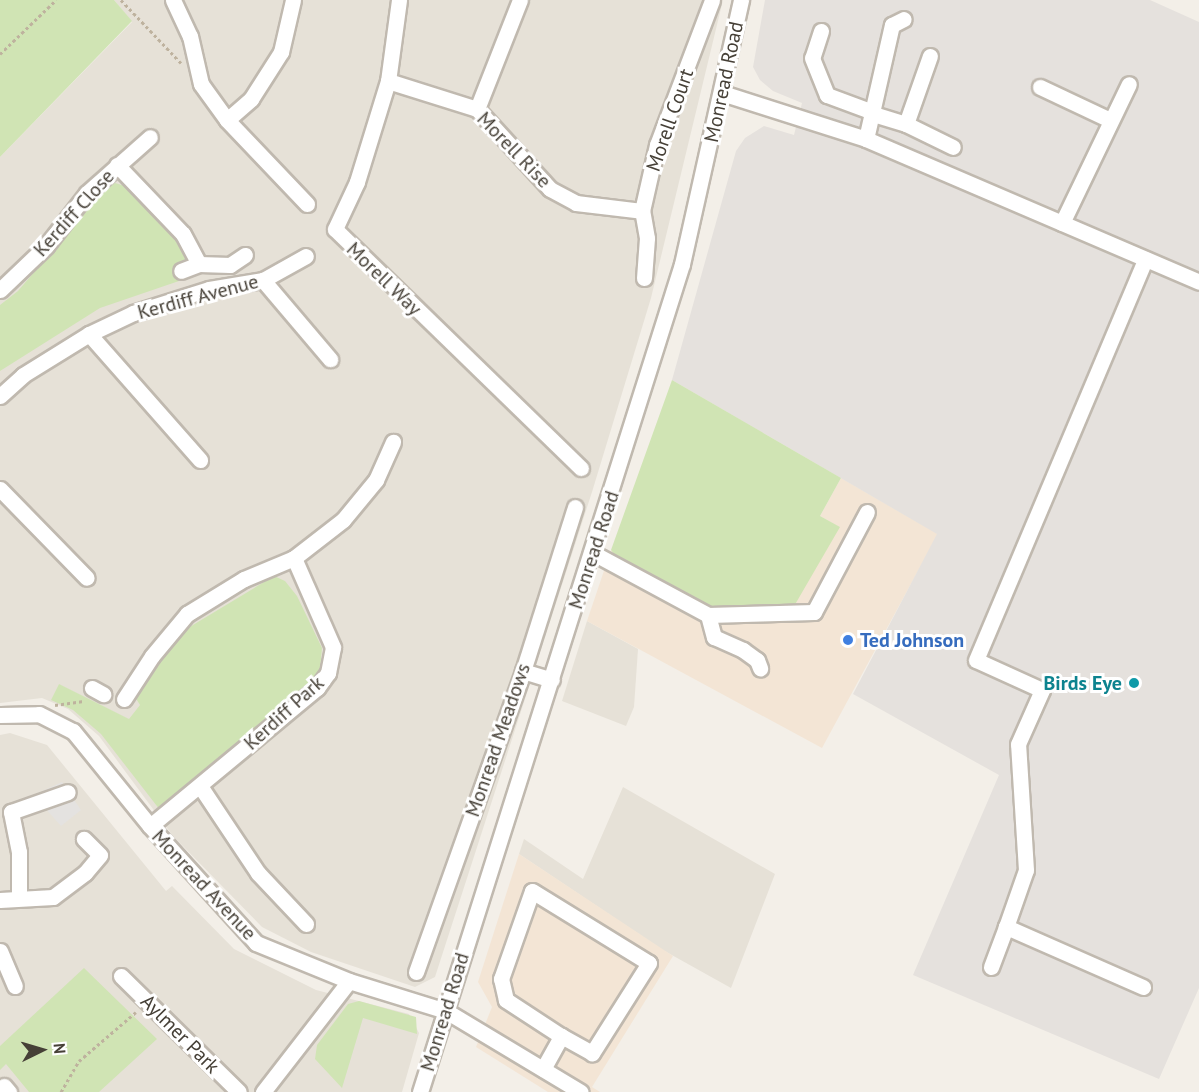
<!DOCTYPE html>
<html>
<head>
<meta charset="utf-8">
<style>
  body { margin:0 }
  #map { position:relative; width:1199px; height:1092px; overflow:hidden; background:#f3efe8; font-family:"PT Sans",sans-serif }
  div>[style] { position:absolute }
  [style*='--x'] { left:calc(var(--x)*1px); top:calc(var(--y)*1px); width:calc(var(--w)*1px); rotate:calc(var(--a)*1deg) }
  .residential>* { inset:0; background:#e6e1d7 }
  .commercial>* { inset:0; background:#f3e5d5 }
  .industrial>* { inset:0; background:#e5e1dd }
  .green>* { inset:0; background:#d0e4b4 }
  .parking>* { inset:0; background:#e4e2e0 }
  .path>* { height:3px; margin-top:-1.5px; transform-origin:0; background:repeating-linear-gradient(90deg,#beb29e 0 3px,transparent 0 6px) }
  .roads { filter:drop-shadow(2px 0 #c0b9af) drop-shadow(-2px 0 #c0b9af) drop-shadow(0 2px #c0b9af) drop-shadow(0 -2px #c0b9af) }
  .minor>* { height:15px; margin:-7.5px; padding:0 7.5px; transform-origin:7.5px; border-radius:7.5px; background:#fff }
  .dots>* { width:16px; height:16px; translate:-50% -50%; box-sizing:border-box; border:3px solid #fff; border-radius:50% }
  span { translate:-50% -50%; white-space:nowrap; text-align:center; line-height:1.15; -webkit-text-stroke:6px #fff; paint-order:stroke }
  .street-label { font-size:20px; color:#464037 }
  .shop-label { font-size:20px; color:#366cbe; font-weight:700 }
  .left { translate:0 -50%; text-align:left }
  .culture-label { font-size:20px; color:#0d838f; font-weight:700 }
  .right { translate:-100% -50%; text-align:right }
  .north { position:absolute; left:12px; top:1020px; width:60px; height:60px; -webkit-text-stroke:4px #fff; paint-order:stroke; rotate:85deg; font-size:16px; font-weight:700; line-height:24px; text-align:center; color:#464037 }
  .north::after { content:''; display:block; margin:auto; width:21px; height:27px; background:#464037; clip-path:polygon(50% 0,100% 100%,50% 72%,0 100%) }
</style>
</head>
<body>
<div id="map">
  <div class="residential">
    <i style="clip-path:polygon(114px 0,723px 0,651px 298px,592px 492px,435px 977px,415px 987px,311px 952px,262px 927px,173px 836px,99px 736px,68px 709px,42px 698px,0 703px,0 157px,132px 22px)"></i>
    <i style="clip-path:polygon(587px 621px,638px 649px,634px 707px,626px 726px,562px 701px)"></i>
    <i style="clip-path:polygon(10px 733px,47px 745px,166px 891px,172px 886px,234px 949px,316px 990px,409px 1014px,419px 1033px,402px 1092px,0 1092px,0 735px)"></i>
    <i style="clip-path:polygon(623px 787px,775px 874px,731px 988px,661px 949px,519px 854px,524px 839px,583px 879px)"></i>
  </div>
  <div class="commercial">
    <i style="clip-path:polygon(841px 478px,938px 534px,822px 748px,587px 621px,611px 550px,624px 568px,839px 527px,820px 516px)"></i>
    <i style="clip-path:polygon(519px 854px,673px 956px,592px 1087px,600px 1092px,548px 1092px,476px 1047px,492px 1007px,478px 982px)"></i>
  </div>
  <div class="industrial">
    <i style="clip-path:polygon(765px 0,1150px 0,1199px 22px,1199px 988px,1159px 1079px,913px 975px,999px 775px,853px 694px,937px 534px,672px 380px,736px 151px,745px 138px,764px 126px,794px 135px,802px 103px,773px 91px,760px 80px,753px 67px)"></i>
  </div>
  <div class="green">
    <i style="clip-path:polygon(0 0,114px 0,132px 21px,0 157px)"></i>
    <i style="clip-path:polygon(115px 183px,125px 186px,175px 239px,186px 260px,177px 267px,179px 281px,100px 308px,0 371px,0 305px,18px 291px,105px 189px)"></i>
    <i style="clip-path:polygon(672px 380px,841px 478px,820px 516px,840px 527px,793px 608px,699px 610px,622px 565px,611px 550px)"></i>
    <i style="clip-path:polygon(274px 576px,285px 581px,297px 596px,322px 648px,320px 670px,311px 687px,160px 810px,101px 734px,73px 710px,51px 700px,59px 684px,129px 719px,140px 705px,135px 697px,183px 631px)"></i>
    <i style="clip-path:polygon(84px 968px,157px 1039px,99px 1092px,29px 1092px,6px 1064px,0 1070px,0 1046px)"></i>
    <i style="clip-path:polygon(359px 1001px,416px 1017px,417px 1034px,363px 1018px,342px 1088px,315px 1059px,317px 1045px,348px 1004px)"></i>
  </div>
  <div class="parking">
    <i style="clip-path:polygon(62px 782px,81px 810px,61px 826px,45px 808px,25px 814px,23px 800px)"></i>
  </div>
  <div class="path">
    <i style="--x:121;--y:0;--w:87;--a:46.4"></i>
    <i style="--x:0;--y:54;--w:78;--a:-44"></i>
    <i style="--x:55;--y:705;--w:29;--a:-8"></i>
    <i style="--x:61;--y:1092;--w:36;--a:-60"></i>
    <i style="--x:79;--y:1061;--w:75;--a:-40.7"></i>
  </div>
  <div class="roads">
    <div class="minor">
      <i style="--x:173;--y:0;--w:40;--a:65"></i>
      <i style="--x:190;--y:36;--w:49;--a:77.1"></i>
      <i style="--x:201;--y:84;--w:44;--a:54.2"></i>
      <i style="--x:227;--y:120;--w:116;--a:46.4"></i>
      <i style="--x:399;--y:0;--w:82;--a:97.7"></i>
      <i style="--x:388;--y:81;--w:106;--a:107.1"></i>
      <i style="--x:357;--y:182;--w:52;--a:115.1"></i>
      <i style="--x:335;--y:229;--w:343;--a:44.2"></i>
      <i style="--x:821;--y:31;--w:28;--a:108"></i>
      <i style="--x:812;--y:58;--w:40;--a:68"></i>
      <i style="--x:827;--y:95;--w:46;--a:20.4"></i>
      <i style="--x:388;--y:81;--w:93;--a:17.5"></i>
      <i style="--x:477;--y:109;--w:108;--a:47.6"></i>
      <i style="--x:550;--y:189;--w:30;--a:28"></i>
      <i style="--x:576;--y:203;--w:66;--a:6.9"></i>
      <i style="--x:1040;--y:87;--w:77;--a:25.2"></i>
      <i style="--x:722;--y:93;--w:151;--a:17.7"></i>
      <i style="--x:866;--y:139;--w:362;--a:23.2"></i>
      <i style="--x:477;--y:109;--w:117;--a:-68.5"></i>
      <i style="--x:870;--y:113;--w:38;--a:17"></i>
      <i style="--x:906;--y:124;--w:52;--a:26.1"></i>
      <i style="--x:227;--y:120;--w:32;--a:-41"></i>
      <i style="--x:251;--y:99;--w:56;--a:-57.4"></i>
      <i style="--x:281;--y:52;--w:53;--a:-77"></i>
      <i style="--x:906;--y:124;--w:72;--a:-70.6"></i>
      <i style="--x:866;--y:139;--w:117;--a:-77.2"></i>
      <i style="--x:892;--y:25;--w:13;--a:-27"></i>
      <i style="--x:117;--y:165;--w:95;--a:46.3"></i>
      <i style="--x:183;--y:234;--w:34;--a:62"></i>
      <i style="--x:199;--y:264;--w:19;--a:159"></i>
      <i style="--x:1062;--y:223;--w:154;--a:-64.3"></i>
      <i style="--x:199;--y:264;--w:31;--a:2"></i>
      <i style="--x:230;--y:265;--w:18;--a:-34"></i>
      <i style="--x:644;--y:278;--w:40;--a:-85.7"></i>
      <i style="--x:647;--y:238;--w:27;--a:-100"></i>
      <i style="--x:642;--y:211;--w:68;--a:-77.2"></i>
      <i style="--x:657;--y:145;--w:155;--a:-69.2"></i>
      <i style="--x:263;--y:280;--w:104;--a:49.7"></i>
      <i style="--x:0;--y:290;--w:64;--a:-43.7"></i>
      <i style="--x:46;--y:246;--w:67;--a:-52.3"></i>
      <i style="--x:87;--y:193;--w:84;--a:-41.6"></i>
      <i style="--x:89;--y:334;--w:168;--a:48.6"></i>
      <i style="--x:0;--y:396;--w:31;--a:-42"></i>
      <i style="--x:23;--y:375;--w:78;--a:-31.8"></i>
      <i style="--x:89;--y:334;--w:49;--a:-25.5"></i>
      <i style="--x:133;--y:313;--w:80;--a:-17.5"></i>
      <i style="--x:209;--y:289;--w:55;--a:-9.5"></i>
      <i style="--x:263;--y:280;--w:49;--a:-29.2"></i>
      <i style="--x:0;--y:489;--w:124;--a:45.7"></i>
      <i style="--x:593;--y:553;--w:131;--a:28.3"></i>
      <i style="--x:708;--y:615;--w:106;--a:-1.6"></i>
      <i style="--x:814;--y:612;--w:113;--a:-62.1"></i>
      <i style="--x:708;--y:615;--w:23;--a:75"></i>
      <i style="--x:714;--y:637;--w:32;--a:24"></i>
      <i style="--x:743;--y:650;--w:17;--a:36"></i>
      <i style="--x:757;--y:660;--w:9;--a:69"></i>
      <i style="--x:523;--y:671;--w:30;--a:17"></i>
      <i style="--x:92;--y:688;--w:13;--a:29"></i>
      <i style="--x:124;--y:699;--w:51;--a:-56.9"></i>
      <i style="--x:152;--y:656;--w:55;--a:-50.2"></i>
      <i style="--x:187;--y:614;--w:67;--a:-31.6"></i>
      <i style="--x:244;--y:579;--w:54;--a:-22.8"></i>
      <i style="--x:294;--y:558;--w:62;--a:-37.8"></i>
      <i style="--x:343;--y:520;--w:52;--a:-50.5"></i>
      <i style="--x:376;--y:480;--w:42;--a:-65.9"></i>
      <i style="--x:0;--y:715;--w:39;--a:-1"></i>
      <i style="--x:39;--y:714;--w:38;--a:27"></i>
      <i style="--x:73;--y:731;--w:122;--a:51"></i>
      <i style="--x:150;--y:826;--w:158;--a:47.8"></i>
      <i style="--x:256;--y:943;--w:100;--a:22.2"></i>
      <i style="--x:349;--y:981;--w:102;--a:17.2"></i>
      <i style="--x:446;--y:1011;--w:157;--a:31"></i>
      <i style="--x:200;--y:786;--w:105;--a:56.3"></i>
      <i style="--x:258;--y:873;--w:70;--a:46.7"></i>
      <i style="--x:150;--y:826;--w:217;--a:-39.6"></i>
      <i style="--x:317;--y:688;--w:19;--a:-54"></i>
      <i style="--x:328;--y:673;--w:26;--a:-79"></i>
      <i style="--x:333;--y:647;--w:97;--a:-113.7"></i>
      <i style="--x:19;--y:897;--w:45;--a:-90"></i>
      <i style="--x:19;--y:852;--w:41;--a:-101.3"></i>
      <i style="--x:11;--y:812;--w:60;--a:-19.3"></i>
      <i style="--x:0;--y:900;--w:53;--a:-3.2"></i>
      <i style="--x:53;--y:897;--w:40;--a:-37"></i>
      <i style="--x:85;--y:873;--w:23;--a:-50"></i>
      <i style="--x:100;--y:855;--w:23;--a:-135"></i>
      <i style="--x:0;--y:951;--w:38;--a:67"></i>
      <i style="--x:991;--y:967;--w:43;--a:-69.4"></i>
      <i style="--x:416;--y:972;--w:319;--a:-70.4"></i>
      <i style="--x:523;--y:671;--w:172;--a:-72.4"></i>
      <i style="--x:121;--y:976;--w:165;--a:44.5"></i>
      <i style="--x:1143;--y:987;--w:150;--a:-156.3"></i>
      <i style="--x:1006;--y:927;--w:60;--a:-70.7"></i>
      <i style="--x:1026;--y:870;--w:126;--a:-93.6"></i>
      <i style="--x:1018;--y:744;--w:59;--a:-66"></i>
      <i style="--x:1042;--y:690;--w:72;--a:-155.6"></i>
      <i style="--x:976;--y:660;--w:435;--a:-67.1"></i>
      <i style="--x:543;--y:1069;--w:38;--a:-61"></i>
      <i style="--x:561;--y:1036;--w:66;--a:-146.8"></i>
      <i style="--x:506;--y:1000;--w:22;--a:-103"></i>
      <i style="--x:501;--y:979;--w:93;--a:-70.6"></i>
      <i style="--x:532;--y:891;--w:137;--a:31.6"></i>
      <i style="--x:649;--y:963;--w:107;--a:122.3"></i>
      <i style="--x:592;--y:1053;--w:35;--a:-151"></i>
      <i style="--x:4;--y:1086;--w:8;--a:50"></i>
      <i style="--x:263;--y:1092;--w:140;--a:-52.2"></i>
      <i style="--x:420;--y:1092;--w:868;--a:-72.44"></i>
      <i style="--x:682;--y:264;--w:271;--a:-77.4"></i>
    </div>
  </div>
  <div class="dots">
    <i style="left:848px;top:640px;background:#3f7fe0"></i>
    <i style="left:1134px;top:683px;background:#0f9aa8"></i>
  </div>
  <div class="street-label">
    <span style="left:724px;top:82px;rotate:-78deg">Monread Road</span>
    <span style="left:670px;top:120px;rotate:-71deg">Morell Court</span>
    <span style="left:514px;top:150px;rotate:46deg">Morell Rise</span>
    <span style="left:74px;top:213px;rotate:-48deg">Kerdiff Close</span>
    <span style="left:384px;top:279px;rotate:44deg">Morell Way</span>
    <span style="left:198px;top:297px;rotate:-15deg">Kerdiff Avenue</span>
    <span style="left:594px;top:550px;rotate:-72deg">Monread Road</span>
    <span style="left:284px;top:713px;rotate:-42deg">Kerdiff Park</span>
    <span style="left:498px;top:740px;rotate:-71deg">Monread Meadows</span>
    <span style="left:204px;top:885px;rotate:47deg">Monread Avenue</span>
    <span style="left:445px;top:1012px;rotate:-73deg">Monread Road</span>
    <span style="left:180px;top:1034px;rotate:45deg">Aylmer Park</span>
  </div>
  <div class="shop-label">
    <span class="left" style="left:860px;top:640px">Ted Johnson</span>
  </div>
  <div class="culture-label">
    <span class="right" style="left:1122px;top:683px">Birds Eye</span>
  </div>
  <div class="north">N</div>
</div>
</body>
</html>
